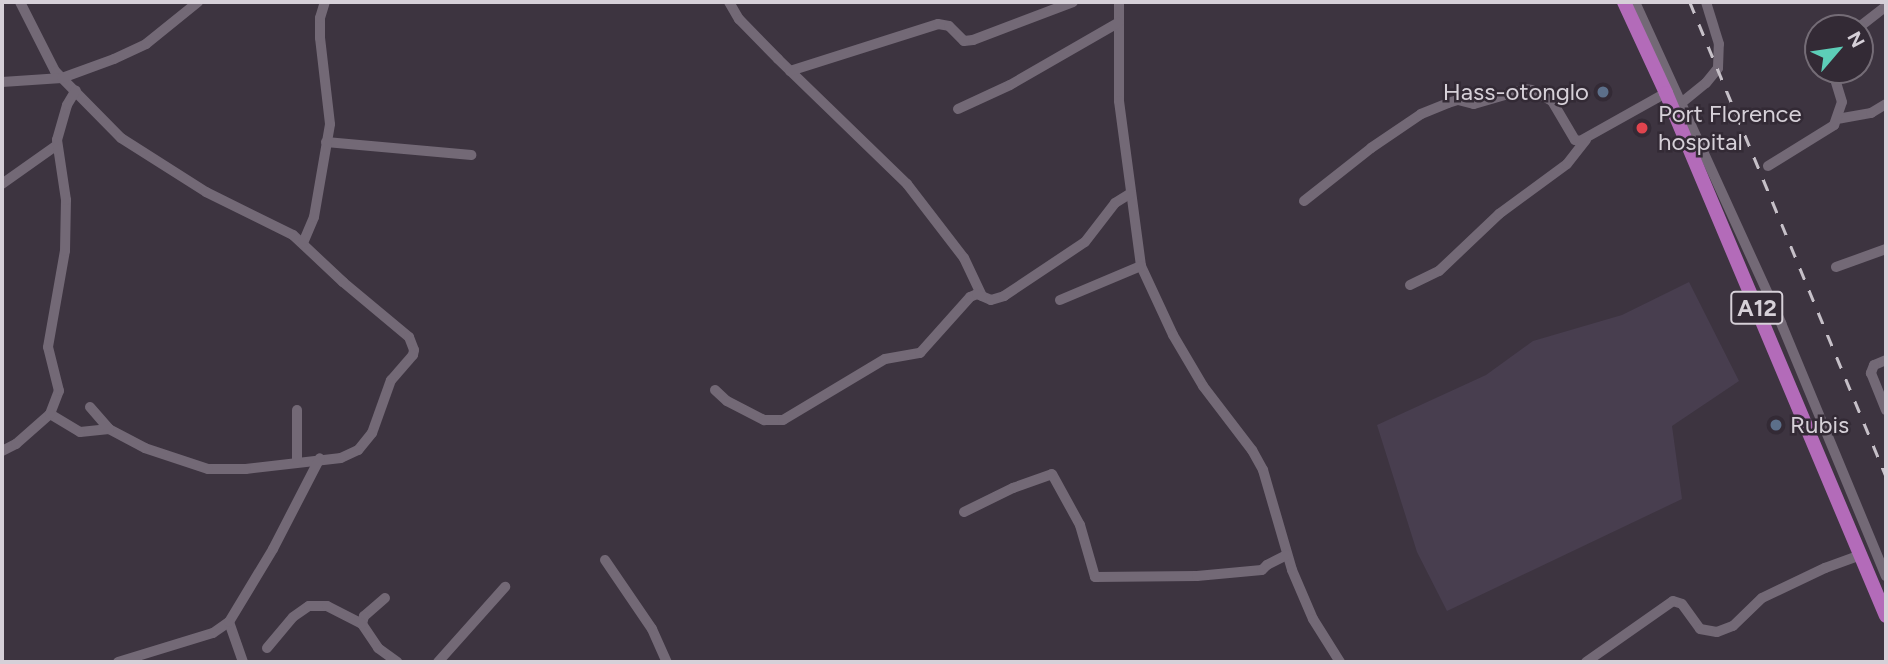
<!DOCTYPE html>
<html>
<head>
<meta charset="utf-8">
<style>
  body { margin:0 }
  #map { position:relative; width:1888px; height:664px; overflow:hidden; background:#3d3440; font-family:Figtree,sans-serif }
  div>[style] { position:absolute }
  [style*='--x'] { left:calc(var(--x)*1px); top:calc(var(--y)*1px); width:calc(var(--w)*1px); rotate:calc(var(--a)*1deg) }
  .industrial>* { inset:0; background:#483e4f }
  .minor>* { height:10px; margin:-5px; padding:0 5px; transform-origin:5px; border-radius:5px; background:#736976 }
  .highway>* { height:14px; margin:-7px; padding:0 7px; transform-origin:7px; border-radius:7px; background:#b36bb9 }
  .rail>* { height:2.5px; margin-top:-1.25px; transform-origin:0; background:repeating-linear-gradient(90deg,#c6c0c8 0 12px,transparent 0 24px) }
  .dots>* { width:19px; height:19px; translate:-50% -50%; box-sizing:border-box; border:4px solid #332a35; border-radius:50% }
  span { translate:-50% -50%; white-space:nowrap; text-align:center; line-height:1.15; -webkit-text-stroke:5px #332a35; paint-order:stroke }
  .shield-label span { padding:2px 5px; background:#332a35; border:2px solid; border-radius:5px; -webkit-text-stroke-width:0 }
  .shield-label { font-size:23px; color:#d6d0d8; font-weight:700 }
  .poi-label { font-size:24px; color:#d6d0d8 }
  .right { translate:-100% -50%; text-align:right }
  .left { translate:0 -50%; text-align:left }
  .frame { position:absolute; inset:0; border:4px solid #d6d0d8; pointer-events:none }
  .north { position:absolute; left:1804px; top:14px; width:70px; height:70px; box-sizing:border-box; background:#332a35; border:2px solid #746c76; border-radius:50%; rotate:61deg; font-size:19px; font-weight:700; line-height:28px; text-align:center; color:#d6d0d8 }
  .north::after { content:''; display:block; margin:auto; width:24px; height:32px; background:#5dceb8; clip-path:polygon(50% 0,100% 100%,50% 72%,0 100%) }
</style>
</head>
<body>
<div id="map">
  <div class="industrial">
    <i style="clip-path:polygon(1689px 282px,1739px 381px,1672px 426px,1682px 499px,1447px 611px,1417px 552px,1377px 425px,1486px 375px,1533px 341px,1622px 315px)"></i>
  </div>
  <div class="minor">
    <i style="--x:20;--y:2;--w:77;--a:63.1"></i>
    <i style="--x:55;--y:71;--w:94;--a:45.4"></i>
    <i style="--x:121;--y:138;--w:101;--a:32.4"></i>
    <i style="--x:206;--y:192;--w:97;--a:26.3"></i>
    <i style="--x:293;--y:235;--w:69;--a:43.2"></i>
    <i style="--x:343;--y:282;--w:86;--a:39.8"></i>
    <i style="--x:409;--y:337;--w:14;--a:69"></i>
    <i style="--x:414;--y:350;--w:5;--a:101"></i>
    <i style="--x:413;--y:355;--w:33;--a:131"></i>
    <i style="--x:391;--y:380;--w:56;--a:109.7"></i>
    <i style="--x:372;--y:433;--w:22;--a:129"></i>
    <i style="--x:358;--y:450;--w:19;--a:155"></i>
    <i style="--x:341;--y:458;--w:96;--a:173.4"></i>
    <i style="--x:246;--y:469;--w:38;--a:180"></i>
    <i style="--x:208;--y:469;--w:66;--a:-161.6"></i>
    <i style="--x:145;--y:448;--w:41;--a:-152.2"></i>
    <i style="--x:109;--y:429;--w:29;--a:174"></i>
    <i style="--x:80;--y:432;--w:35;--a:-149"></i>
    <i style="--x:729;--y:2;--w:20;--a:60"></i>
    <i style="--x:739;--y:19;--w:56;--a:45.7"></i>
    <i style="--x:778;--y:59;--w:180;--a:44.1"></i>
    <i style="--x:907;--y:184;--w:93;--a:52.4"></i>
    <i style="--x:964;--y:258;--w:42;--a:64.7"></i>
    <i style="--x:1119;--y:2;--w:99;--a:90"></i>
    <i style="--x:1119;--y:101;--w:166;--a:82.4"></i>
    <i style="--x:1141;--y:266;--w:76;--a:65.1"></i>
    <i style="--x:1173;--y:335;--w:59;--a:59.5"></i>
    <i style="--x:1203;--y:386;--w:81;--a:52.6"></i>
    <i style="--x:1252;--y:450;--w:23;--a:61"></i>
    <i style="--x:1263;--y:470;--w:104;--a:73.8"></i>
    <i style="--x:1292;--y:570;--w:53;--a:66.8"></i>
    <i style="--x:1313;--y:619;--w:51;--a:57.9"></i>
    <i style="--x:1635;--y:2;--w:353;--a:65.5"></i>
    <i style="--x:1781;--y:323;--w:274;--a:67.5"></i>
    <i style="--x:1858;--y:28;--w:36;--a:-38"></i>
    <i style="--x:790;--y:71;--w:155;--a:-17.6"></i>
    <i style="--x:938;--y:24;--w:11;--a:10"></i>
    <i style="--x:949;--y:26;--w:21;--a:45"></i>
    <i style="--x:964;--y:41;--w:9;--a:-6"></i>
    <i style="--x:973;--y:40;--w:107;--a:-20.8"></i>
    <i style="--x:2;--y:82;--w:60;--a:-3.8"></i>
    <i style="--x:62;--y:78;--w:55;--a:-20.1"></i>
    <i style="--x:114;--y:59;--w:35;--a:-25"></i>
    <i style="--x:146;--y:44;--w:67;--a:-38.9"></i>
    <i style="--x:1680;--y:104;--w:33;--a:-39"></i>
    <i style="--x:1706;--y:83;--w:19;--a:-51"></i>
    <i style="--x:1718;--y:68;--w:24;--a:-88"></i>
    <i style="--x:1719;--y:44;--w:44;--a:-107.2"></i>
    <i style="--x:958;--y:109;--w:57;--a:-24.8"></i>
    <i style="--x:1010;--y:85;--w:125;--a:-29.9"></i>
    <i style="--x:1837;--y:119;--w:35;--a:-10"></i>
    <i style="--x:1871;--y:113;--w:17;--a:-31"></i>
    <i style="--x:326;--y:142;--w:146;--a:5.1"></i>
    <i style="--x:1768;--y:166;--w:78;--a:-31.8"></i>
    <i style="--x:1834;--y:125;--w:24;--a:-71"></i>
    <i style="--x:1842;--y:102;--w:34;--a:-107"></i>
    <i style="--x:2;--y:184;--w:67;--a:-35.3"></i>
    <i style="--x:1304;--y:201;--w:85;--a:-38.3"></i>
    <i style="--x:1371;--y:148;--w:60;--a:-34.2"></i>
    <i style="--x:1421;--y:114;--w:29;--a:-22"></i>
    <i style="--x:1448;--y:103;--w:10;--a:-17"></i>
    <i style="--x:1458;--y:100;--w:16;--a:14"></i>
    <i style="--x:1474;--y:104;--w:53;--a:-16.4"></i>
    <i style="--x:1525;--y:89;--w:7;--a:8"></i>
    <i style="--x:1532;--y:90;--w:23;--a:29"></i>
    <i style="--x:1552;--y:101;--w:45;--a:59.5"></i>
    <i style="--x:1575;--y:140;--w:5;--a:11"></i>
    <i style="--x:1580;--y:141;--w:98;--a:-29.2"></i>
    <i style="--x:303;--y:243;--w:28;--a:-67"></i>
    <i style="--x:314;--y:217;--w:94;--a:-80.2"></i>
    <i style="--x:330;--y:124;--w:87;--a:-96.6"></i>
    <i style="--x:320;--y:38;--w:20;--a:-90"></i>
    <i style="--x:320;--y:18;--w:17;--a:-73"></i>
    <i style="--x:1836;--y:267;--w:53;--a:-19.8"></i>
    <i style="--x:1410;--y:285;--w:32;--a:-26"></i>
    <i style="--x:1439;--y:271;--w:83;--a:-43.5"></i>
    <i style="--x:1499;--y:214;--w:84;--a:-36.3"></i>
    <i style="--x:1567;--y:164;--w:31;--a:-52"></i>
    <i style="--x:1060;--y:300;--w:88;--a:-22.8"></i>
    <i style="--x:1886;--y:360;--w:13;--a:157"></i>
    <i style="--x:1874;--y:365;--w:9;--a:111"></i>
    <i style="--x:1871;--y:373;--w:40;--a:68"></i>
    <i style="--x:715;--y:390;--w:16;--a:43"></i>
    <i style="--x:727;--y:401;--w:42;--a:27.2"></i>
    <i style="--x:764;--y:420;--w:19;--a:0"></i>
    <i style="--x:783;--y:420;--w:119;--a:-30.9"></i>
    <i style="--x:885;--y:359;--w:36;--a:-10"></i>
    <i style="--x:920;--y:353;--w:75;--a:-48.2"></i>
    <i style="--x:970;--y:297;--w:8;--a:-23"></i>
    <i style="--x:977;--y:294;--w:15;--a:23"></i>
    <i style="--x:991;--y:300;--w:14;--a:-17"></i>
    <i style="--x:1004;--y:296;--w:97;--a:-33.7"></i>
    <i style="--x:1085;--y:242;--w:49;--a:-52.4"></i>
    <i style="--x:1115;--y:203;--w:19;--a:-32"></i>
    <i style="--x:90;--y:407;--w:29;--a:49"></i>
    <i style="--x:2;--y:451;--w:16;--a:-27"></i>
    <i style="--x:16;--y:444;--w:45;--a:-41.4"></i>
    <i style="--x:50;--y:414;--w:25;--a:-69"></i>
    <i style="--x:59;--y:391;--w:45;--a:-104"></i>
    <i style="--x:48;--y:347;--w:97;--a:-80"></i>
    <i style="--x:65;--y:251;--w:51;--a:-88.9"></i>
    <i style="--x:66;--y:200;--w:61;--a:-98.5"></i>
    <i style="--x:57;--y:140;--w:36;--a:-74"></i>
    <i style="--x:67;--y:105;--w:17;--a:-59"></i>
    <i style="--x:297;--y:460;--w:50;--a:-90"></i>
    <i style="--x:964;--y:512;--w:55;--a:-26.1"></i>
    <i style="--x:1013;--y:488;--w:41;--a:-19.7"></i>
    <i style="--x:1052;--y:474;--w:58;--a:61.2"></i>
    <i style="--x:1080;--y:525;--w:54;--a:73.9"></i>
    <i style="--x:1095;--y:577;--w:102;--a:-0.6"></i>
    <i style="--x:1197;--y:576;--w:65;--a:-5.3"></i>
    <i style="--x:1262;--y:570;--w:7;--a:-45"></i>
    <i style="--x:1267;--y:565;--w:22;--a:-27"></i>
    <i style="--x:605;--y:560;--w:83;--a:55.7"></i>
    <i style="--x:652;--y:629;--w:36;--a:66"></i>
    <i style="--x:385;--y:598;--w:28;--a:139"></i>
    <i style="--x:364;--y:616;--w:8;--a:104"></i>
    <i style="--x:362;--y:624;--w:29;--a:56"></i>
    <i style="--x:378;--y:648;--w:24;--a:36"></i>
    <i style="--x:229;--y:622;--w:42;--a:70.7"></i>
    <i style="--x:267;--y:648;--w:40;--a:-50"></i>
    <i style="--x:293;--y:617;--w:19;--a:-35"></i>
    <i style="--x:309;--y:606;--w:18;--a:0"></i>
    <i style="--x:327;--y:606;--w:39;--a:27"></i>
    <i style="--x:118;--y:662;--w:99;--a:-17"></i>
    <i style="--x:213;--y:633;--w:19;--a:-35"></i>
    <i style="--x:229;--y:622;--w:85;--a:-58.9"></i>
    <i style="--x:273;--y:549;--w:102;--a:-62.7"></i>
    <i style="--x:438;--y:662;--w:101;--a:-48.2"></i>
    <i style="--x:1586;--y:662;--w:106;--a:-35"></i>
    <i style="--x:1673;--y:601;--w:9;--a:18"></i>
    <i style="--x:1682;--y:604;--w:31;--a:54"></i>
    <i style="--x:1700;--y:629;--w:17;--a:10"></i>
    <i style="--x:1717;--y:632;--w:17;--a:-21"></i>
    <i style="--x:1733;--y:626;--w:40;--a:-44"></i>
    <i style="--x:1762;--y:598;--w:70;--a:-25.5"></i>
    <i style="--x:1825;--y:568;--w:38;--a:-20"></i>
  </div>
  <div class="highway">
    <i style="--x:1624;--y:2;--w:100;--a:65.2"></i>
    <i style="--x:1666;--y:93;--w:567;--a:67.19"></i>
  </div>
  <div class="rail">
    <i style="--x:1690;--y:2;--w:513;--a:67.53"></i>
  </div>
  <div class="dots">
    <i style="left:1603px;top:92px;background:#5c6f8a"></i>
    <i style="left:1642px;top:128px;background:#e0444e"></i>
    <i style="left:1776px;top:425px;background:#5c6f8a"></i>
  </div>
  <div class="shield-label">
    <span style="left:1757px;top:308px">A12</span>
  </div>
  <div class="poi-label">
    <span class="right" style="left:1589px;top:92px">Hass-otonglo</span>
    <span class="left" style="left:1658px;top:128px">Port Florence<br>hospital</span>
    <span class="left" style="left:1790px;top:425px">Rubis</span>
  </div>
  <div class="frame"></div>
  <div class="north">N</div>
</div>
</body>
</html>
